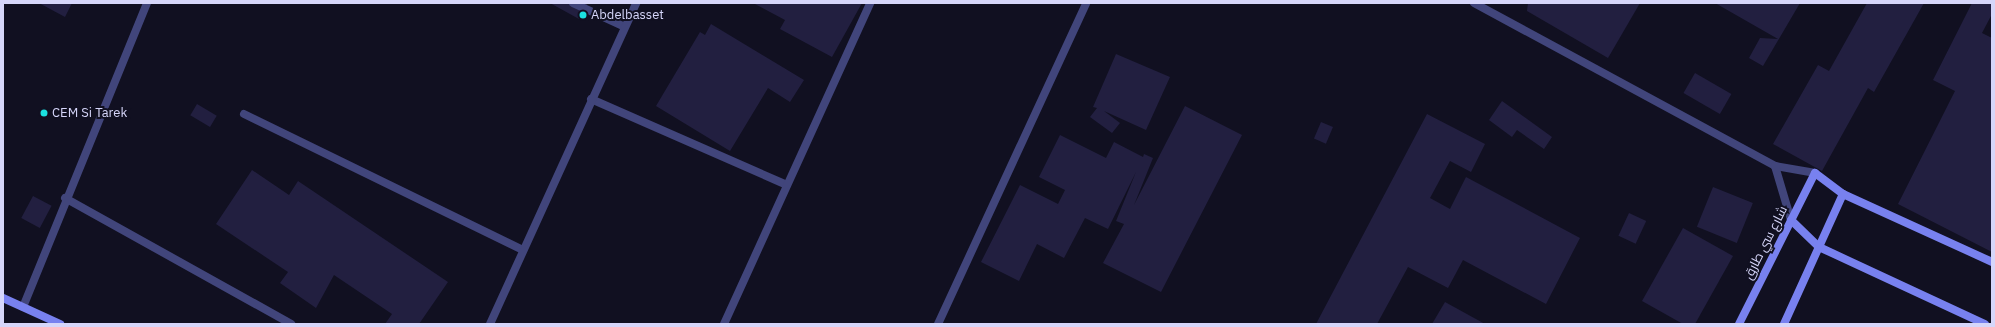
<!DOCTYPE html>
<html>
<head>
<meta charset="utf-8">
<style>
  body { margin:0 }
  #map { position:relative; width:1995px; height:327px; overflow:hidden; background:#111021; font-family:"IBM Plex Sans",Cairo,sans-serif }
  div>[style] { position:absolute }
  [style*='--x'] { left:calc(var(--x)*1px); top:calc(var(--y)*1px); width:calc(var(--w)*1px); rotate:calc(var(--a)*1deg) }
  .building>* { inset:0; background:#221f40; transform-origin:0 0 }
  .street>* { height:8px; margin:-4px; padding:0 4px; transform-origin:4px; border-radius:4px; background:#41457b }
  .secondary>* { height:8px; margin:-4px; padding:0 4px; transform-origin:4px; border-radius:4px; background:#7881ef }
  .dots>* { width:11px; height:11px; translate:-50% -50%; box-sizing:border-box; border:2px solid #111021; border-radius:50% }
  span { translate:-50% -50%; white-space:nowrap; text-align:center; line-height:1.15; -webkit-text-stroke:4px #111021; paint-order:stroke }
  .poi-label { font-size:13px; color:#d6d6fa }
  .left { translate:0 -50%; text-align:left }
  .street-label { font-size:13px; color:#d6d6fa }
  .frame { position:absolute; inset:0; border:4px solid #d6d6fa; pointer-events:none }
</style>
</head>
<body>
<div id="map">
  <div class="building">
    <i style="clip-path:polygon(39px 3px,72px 3px,65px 17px)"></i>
    <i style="clip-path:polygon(550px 3px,588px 3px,579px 19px)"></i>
    <i style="clip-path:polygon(753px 3px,862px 3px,832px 57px,780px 29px,785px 20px)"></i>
    <i style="clip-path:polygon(1528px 3px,1640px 3px,1608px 58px,1527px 11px)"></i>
    <i style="clip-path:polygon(1715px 3px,1800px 3px,1763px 66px,1749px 58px,1760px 38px,1778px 39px)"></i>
    <i style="clip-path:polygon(1867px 3px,1924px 3px,1874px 92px,1868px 88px,1822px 171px,1773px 144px,1818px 65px,1829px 71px)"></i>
    <i style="clip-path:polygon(1972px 3px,1992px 3px,1992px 14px,1982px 33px,1992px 38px,1992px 252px,1898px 204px,1955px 91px,1933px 80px)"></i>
    <i style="clip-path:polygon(711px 24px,804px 80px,790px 102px,768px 88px,730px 151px,656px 106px,700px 32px,705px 35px)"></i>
    <i style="clip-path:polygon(1116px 54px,1170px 77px,1146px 130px,1104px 111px,1120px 123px,1112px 133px,1090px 117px,1097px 108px,1093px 107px)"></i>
    <i style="left:1695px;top:73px;width:42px;height:23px;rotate:30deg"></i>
    <i style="clip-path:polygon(1502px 101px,1552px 137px,1544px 149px,1517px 130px,1512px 137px,1489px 120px)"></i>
    <i style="left:197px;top:104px;width:23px;height:13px;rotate:31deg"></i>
    <i style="clip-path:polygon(1185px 106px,1242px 135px,1161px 292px,1103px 263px,1124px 224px,1116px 221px,1136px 172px,1108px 229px,1085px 218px,1064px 258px,1037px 244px,1019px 281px,981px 262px,1020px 185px,1058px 204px,1065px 190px,1039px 177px,1060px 135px,1106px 158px,1114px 142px,1143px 157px,1144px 154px,1153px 158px,1134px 205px)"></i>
    <i style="clip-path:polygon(1427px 114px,1485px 144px,1471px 172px,1450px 161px,1430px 198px,1450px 209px,1466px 177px,1580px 238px,1546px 304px,1463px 260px,1448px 288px,1408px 267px,1377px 324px,1316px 324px)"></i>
    <i style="left:1321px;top:122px;width:13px;height:18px;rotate:23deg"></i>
    <i style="clip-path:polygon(252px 170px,289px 195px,298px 181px,448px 282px,419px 324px,385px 324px,392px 314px,334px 275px,316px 308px,280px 283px,288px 272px,216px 224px)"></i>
    <i style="left:1713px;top:187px;width:43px;height:43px;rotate:22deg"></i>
    <i style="left:33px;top:196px;width:21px;height:25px;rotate:28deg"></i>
    <i style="left:1629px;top:213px;width:19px;height:25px;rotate:25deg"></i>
    <i style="clip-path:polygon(1683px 228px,1733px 256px,1695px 324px,1683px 324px,1642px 301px)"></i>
    <i style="clip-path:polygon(1445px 302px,1485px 324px,1432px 324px)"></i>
  </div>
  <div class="street">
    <i style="--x:573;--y:3;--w:57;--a:24.8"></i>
    <i style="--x:1474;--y:3;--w:342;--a:28.4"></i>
    <i style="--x:1775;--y:166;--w:41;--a:9.9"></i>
    <i style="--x:591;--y:99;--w:214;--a:23.7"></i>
    <i style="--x:244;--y:114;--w:310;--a:26"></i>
    <i style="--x:1775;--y:166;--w:56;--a:73.5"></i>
    <i style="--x:65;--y:198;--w:259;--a:29.1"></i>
    <i style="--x:23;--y:307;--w:328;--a:-67.8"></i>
    <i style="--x:490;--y:324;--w:353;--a:-65.5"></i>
    <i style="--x:724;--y:324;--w:353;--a:-65.5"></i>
    <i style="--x:938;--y:324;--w:353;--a:-65.2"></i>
  </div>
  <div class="secondary">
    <i style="--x:1791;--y:220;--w:39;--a:44"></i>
    <i style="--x:1819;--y:247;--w:183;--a:24.9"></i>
    <i style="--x:3;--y:298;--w:63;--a:24.5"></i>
    <i style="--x:1739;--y:324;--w:169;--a:-63.3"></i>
    <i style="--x:1815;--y:173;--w:35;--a:37"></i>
    <i style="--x:1843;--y:194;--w:164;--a:24.5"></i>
    <i style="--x:1784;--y:324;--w:143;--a:-65.6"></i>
  </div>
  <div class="dots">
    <i style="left:583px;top:15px;background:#1be1e0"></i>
    <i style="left:44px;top:113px;background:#1be1e0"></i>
  </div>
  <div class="poi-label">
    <span class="left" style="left:591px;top:15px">Abdelbasset</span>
    <span class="left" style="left:52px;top:113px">CEM Si Tarek</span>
  </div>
  <div class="street-label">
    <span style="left:1766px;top:243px;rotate:-63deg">شارع سي طارق</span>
  </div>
  <div class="frame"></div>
</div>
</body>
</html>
